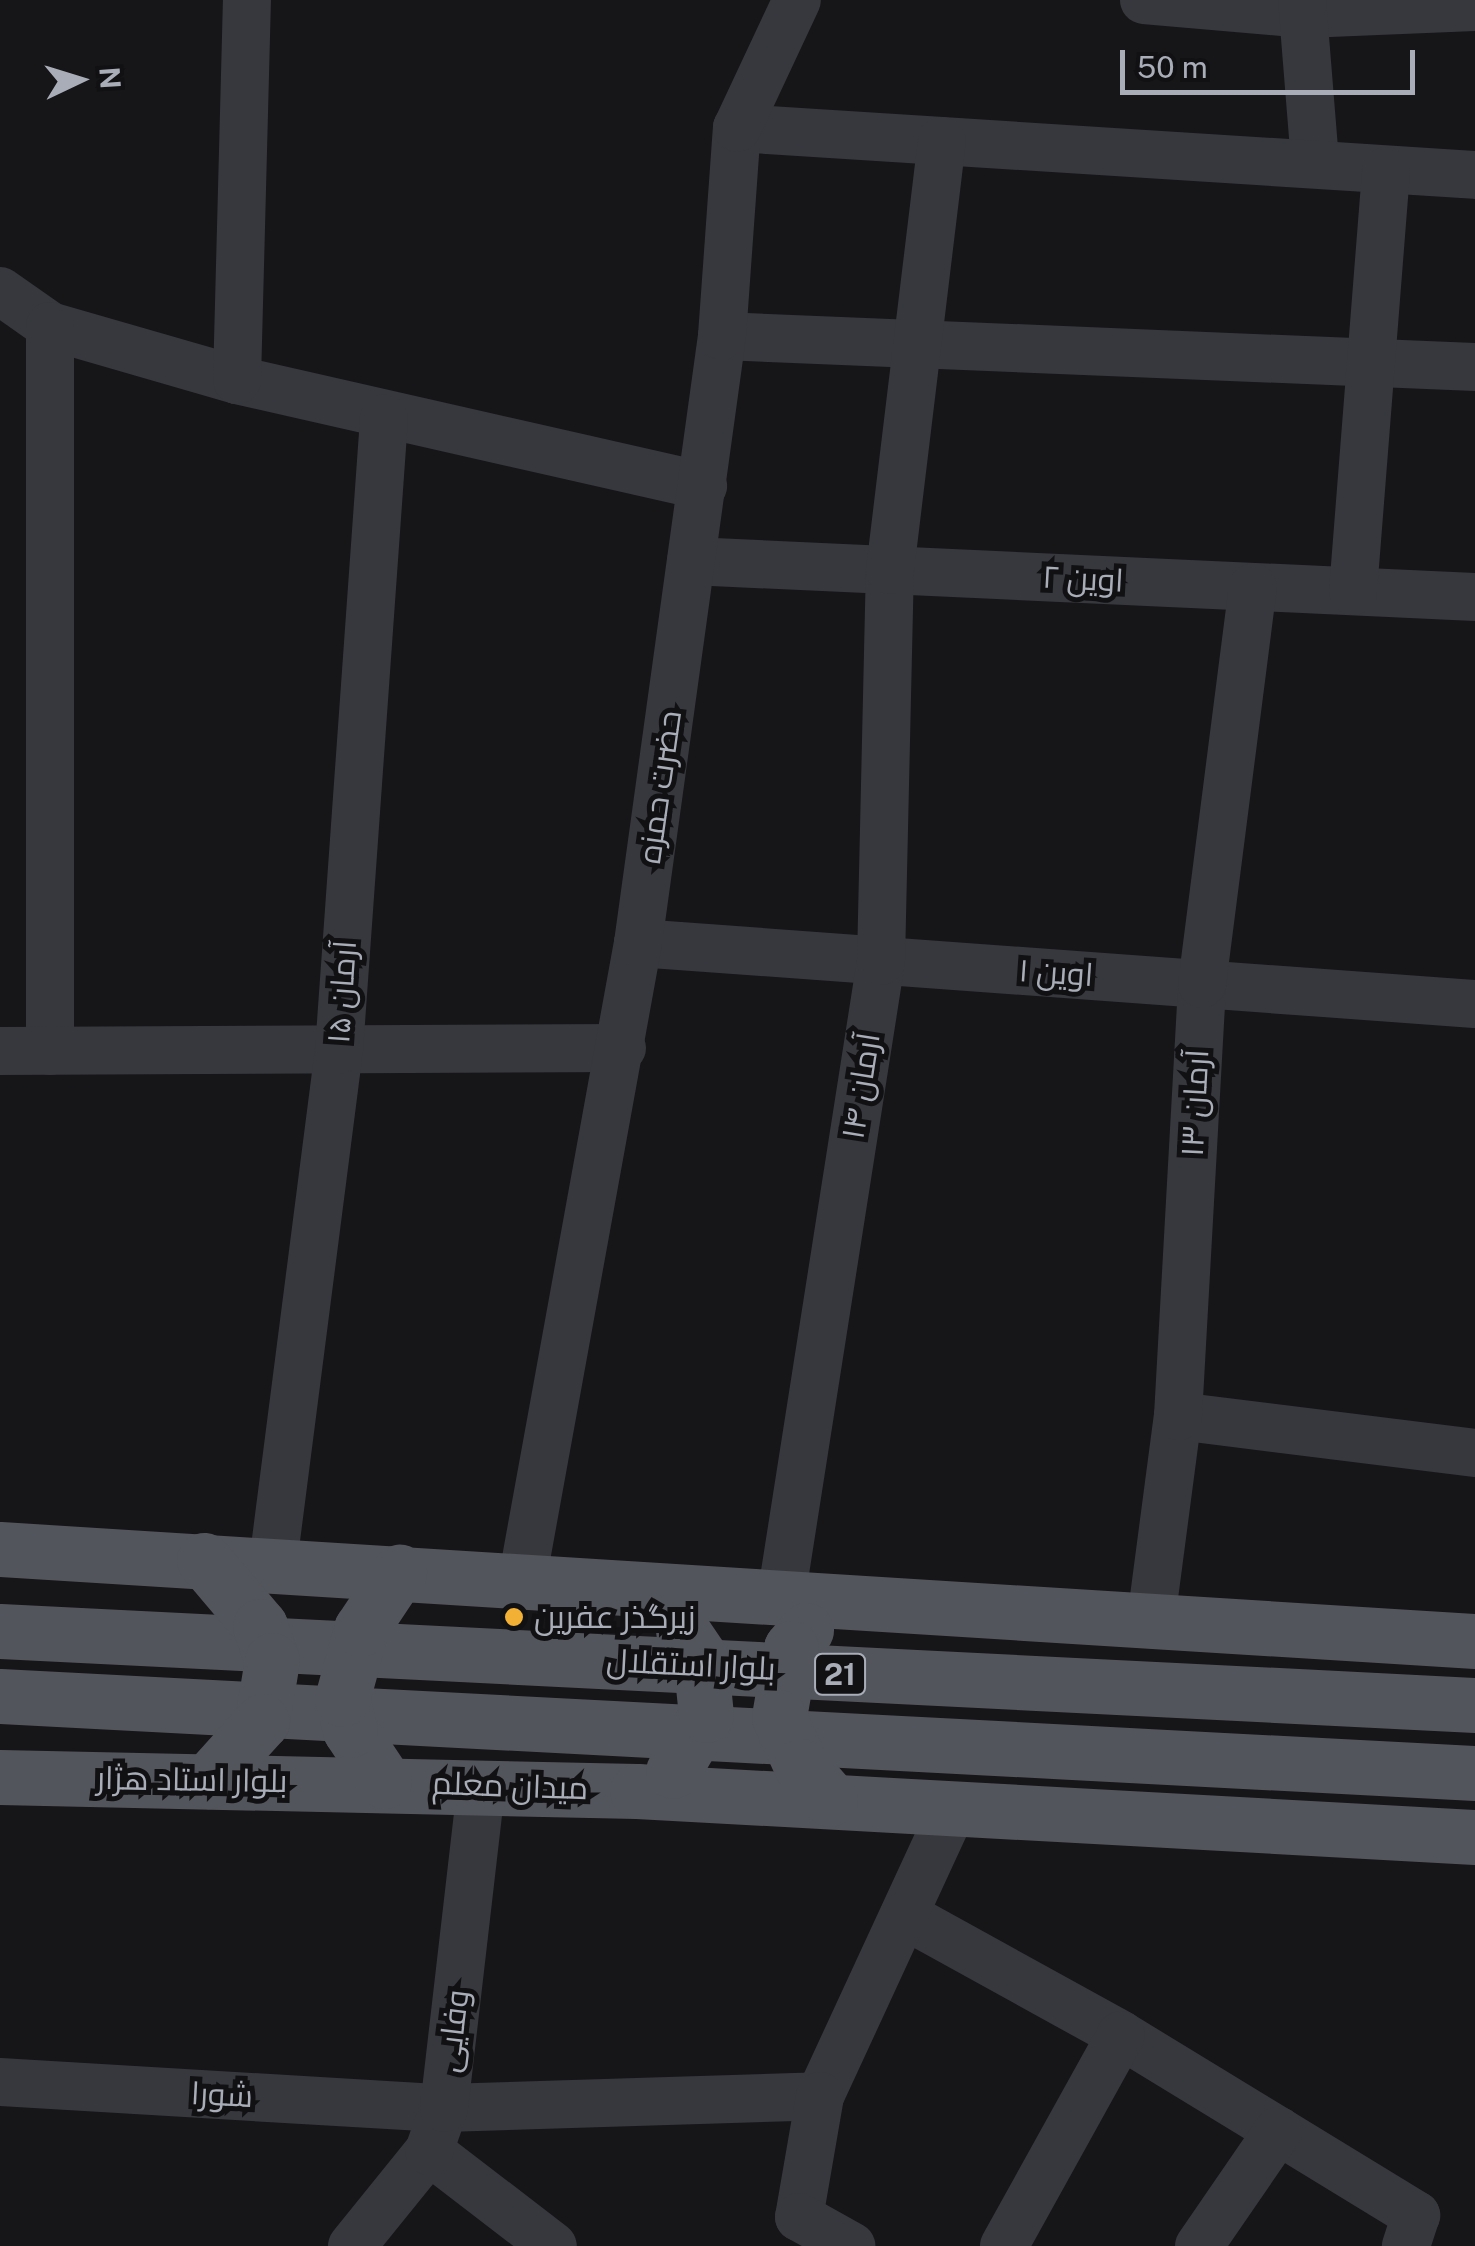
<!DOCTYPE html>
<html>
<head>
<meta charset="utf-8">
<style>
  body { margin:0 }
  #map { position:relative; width:1475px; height:2246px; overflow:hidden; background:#161618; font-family:"Public Sans",Cairo,sans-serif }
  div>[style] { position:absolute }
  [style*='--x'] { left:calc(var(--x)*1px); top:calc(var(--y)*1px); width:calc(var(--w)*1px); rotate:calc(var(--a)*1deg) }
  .minor>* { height:48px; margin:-24px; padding:0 24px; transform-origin:24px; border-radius:24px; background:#37383d }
  .major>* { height:55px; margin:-27.5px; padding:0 27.5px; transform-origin:27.5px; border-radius:27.5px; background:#53555c }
  .major-bridge>* { height:55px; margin:-27.5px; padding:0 27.5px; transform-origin:27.5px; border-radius:27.5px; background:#53555c }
  .dots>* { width:28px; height:28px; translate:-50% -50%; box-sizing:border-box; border:5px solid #111113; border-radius:50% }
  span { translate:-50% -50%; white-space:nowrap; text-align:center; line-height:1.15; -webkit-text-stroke:10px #111113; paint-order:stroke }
  .shield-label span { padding:2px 8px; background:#111113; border:2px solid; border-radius:8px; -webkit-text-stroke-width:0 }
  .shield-label { font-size:30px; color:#a8adb8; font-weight:700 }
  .street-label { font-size:32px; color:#a8adb8 }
  .poi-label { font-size:32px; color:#a8adb8 }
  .left { translate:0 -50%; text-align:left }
  .north { position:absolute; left:30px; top:30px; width:100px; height:100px; -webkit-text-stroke:8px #111113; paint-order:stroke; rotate:86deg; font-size:28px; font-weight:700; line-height:40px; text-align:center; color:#a8adb8 }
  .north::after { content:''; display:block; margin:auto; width:35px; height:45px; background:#a8adb8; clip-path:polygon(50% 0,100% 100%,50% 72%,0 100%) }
  .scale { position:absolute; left:1120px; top:50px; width:295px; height:45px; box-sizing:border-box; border:5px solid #a8adb8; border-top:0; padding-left:12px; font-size:30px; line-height:35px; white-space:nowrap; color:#a8adb8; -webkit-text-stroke:8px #111113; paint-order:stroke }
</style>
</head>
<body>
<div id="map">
  <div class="minor">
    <i style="--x:1144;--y:0;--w:162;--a:5"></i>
    <i style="--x:1305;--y:14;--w:170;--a:-2.4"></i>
    <i style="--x:1302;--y:0;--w:164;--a:85.4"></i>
    <i style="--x:737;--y:128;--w:739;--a:3.64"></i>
    <i style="--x:0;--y:291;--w:61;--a:35"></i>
    <i style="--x:50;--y:326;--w:195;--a:16.1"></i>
    <i style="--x:237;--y:380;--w:478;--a:12.8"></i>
    <i style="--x:50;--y:326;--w:725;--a:90"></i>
    <i style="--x:722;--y:336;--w:754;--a:2.36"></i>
    <i style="--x:237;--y:380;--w:380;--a:-88.5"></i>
    <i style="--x:691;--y:561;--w:785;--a:2.63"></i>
    <i style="--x:1353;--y:591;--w:421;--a:-85.5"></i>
    <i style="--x:638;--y:943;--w:839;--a:4.17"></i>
    <i style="--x:0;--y:1051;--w:622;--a:-0.28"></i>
    <i style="--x:1178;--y:1416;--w:299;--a:7.1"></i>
    <i style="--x:273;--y:1563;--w:517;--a:-82.67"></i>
    <i style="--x:339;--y:1050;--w:633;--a:-85.92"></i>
    <i style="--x:522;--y:1581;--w:648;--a:-79.7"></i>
    <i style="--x:638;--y:943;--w:613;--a:-82.12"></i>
    <i style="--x:722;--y:336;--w:209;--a:-85.9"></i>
    <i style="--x:737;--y:128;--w:141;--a:-64.9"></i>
    <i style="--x:781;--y:1598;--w:645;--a:-81.08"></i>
    <i style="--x:881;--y:961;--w:391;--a:-88.7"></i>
    <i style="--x:890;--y:570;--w:432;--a:-83.1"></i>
    <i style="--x:1151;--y:1620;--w:206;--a:-82.5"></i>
    <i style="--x:1178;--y:1416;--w:433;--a:-86.8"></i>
    <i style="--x:1202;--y:984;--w:400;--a:-82.7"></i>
    <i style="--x:904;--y:1915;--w:248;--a:28.9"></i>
    <i style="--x:1121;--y:2035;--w:346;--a:31.4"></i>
    <i style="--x:1416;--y:2215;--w:33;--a:108"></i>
    <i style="--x:0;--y:2082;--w:445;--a:3.4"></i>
    <i style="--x:444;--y:2108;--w:376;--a:-1.8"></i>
    <i style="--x:820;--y:2096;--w:312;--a:-65.2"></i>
    <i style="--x:820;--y:2096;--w:123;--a:99.8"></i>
    <i style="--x:799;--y:2217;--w:60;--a:29.1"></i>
    <i style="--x:429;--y:2151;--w:156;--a:37.5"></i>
    <i style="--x:352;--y:2246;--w:122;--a:-51"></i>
    <i style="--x:429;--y:2151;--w:46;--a:-70.8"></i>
    <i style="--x:444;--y:2108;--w:323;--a:-83.4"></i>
    <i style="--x:1004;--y:2246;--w:241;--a:-61"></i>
    <i style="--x:1199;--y:2246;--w:140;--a:-55.5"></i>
  </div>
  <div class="major">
    <i style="--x:0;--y:1549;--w:1478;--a:3.57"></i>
    <i style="--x:0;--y:1631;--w:1477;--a:2.87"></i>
    <i style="--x:0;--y:1696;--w:1477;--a:2.99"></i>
    <i style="--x:0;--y:1777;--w:637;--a:1.26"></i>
    <i style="--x:637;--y:1791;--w:839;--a:3.14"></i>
  </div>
  <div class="major-bridge">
    <i style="--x:204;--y:1560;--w:87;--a:49.7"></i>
    <i style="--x:260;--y:1626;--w:36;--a:71"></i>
    <i style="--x:272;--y:1660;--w:62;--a:99.3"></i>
    <i style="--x:262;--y:1721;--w:81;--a:132"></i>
    <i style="--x:806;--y:1630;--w:23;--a:130"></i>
    <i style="--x:791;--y:1648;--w:70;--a:99.9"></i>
    <i style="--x:779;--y:1717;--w:54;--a:65.8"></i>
    <i style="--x:801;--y:1766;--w:44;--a:48.7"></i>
    <i style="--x:673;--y:1771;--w:65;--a:-59.5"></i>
    <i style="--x:706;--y:1715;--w:58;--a:-95.9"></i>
    <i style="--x:700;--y:1657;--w:30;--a:-124"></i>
    <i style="--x:384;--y:1781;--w:61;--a:-123.7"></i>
    <i style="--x:350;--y:1730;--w:32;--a:-104"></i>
    <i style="--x:342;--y:1699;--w:73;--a:-74.8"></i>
    <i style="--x:361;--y:1629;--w:69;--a:-56.3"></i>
  </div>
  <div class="dots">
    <i style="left:514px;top:1617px;background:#f2b134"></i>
  </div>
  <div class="shield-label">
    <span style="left:840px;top:1674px">21</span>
  </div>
  <div class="street-label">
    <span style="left:1083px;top:579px;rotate:3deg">اوین ۲</span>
    <span style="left:660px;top:787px;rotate:-82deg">حضرت حمزه</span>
    <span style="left:1056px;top:973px;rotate:4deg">اوین ۱</span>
    <span style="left:342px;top:992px;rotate:-86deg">آرمان ۱۵</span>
    <span style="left:861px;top:1086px;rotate:-81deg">آرمان ۱۴</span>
    <span style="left:1195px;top:1103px;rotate:-87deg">آرمان ۱۳</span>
    <span style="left:691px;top:1665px;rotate:3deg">بلوار استقلال</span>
    <span style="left:192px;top:1780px;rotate:1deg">بلوار استاد هژار</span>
    <span style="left:510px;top:1786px;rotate:2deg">میدان معلم</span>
    <span style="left:453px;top:2031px;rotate:-83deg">وفایی</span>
    <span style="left:222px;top:2095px;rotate:3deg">شورا</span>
  </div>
  <div class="poi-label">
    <span class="left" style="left:534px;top:1617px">زیرگذر عفرین</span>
  </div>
  <div class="north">N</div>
  <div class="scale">50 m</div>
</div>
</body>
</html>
